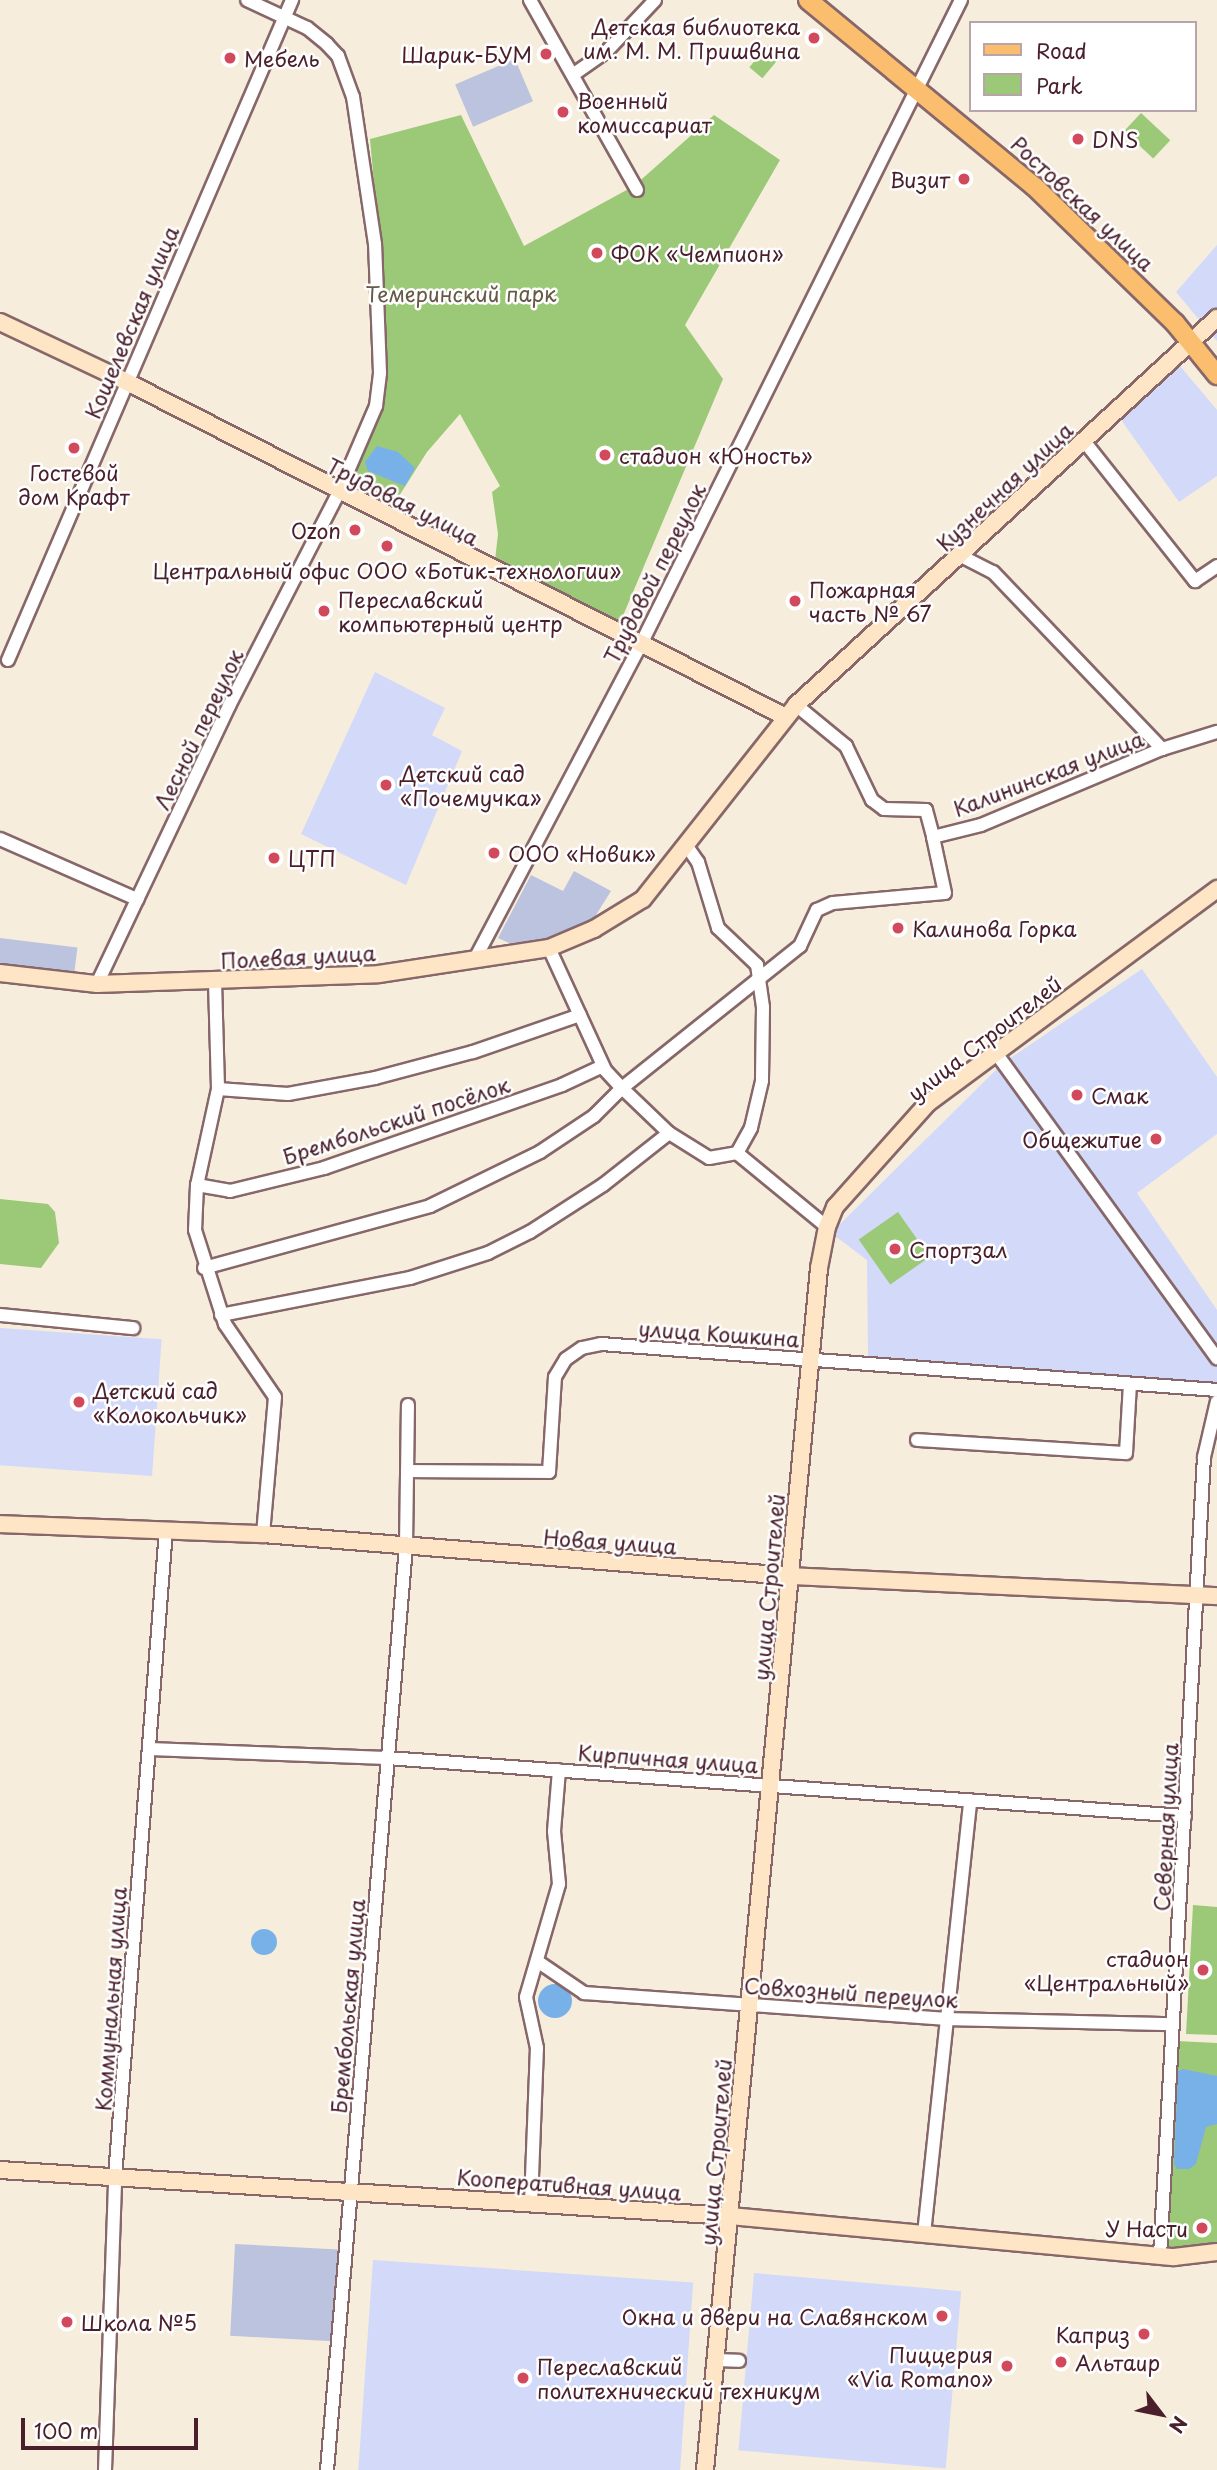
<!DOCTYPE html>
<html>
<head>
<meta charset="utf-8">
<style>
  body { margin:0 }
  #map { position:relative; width:1217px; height:2470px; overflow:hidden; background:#f7eddd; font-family:"Playpen Sans",sans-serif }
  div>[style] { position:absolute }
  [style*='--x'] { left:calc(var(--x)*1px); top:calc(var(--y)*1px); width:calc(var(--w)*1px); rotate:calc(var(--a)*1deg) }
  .built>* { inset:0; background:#d2d9f9; transform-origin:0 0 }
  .industrial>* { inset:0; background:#bcc3de; transform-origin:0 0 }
  .green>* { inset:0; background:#9bc977; transform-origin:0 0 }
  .water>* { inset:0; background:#78b1e8 }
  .round { border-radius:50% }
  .roads { filter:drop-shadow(2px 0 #876769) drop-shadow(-2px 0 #876769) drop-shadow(0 2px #876769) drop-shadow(0 -2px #876769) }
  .street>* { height:12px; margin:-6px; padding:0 6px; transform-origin:6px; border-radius:6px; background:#fff }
  .secondary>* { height:16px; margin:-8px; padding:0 8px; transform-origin:8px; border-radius:8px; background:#fde5c5 }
  .primary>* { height:18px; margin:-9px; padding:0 9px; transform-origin:9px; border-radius:9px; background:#fbbd6e }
  .dots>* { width:19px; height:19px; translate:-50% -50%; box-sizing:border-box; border:4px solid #fff; border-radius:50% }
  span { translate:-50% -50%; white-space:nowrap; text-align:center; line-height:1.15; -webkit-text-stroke:5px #fff; paint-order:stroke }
  .poi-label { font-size:21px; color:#4a1f2b }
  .right { translate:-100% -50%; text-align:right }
  .left { translate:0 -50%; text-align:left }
  .street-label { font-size:21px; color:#4a1f2b }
  .park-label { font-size:21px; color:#665a46 }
  .legend { position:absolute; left:969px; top:21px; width:228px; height:91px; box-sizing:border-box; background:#fff; border:2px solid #b7a5aa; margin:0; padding:9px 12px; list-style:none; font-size:21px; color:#4a1f2b }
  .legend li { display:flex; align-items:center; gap:14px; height:35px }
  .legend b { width:35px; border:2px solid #b7a5aa }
  .north { position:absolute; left:1126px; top:2379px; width:70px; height:70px; -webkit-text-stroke:5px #fff; paint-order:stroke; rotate:122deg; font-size:19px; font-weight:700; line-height:28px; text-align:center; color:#4a1f2b }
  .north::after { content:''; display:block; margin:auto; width:24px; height:32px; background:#4a1f2b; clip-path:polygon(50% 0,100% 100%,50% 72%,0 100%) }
  .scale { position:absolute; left:21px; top:2418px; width:177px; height:32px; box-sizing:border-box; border:4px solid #4a1f2b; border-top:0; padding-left:9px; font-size:21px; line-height:24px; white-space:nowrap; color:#4a1f2b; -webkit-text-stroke:5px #fff; paint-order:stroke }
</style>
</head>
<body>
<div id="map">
  <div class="built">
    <i style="clip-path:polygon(1217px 245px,1217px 341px,1176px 292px)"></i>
    <i style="clip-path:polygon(1175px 360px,1217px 410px,1217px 476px,1179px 502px,1117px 414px)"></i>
    <i style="clip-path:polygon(375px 672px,445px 708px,432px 735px,462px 751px,406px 885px,301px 834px)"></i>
    <i style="clip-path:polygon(1142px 969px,1217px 1077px,1217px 1134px,1137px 1193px,1217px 1310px,1217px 1385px,868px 1356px,867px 1260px,831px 1233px,1003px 1063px)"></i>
    <i style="left:0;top:1328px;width:162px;height:137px;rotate:4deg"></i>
    <i style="left:373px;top:2260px;width:321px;height:211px;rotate:4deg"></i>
    <i style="left:754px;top:2273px;width:208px;height:178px;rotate:5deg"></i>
  </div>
  <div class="industrial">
    <i style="left:515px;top:59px;width:46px;height:65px;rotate:67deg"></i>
    <i style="clip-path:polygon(574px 871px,611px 891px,591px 923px,547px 941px,509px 943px,498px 938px,531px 875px,563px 891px)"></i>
    <i style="left:0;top:938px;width:78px;height:35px;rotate:7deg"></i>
    <i style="left:235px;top:2244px;width:103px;height:92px;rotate:3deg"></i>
  </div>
  <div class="green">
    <i style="left:768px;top:45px;width:17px;height:29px;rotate:40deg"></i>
    <i style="left:1141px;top:113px;width:40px;height:25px;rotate:43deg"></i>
    <i style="clip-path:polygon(461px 115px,524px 246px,634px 186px,714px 115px,780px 160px,685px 325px,723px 379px,617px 630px,494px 569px,498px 534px,492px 492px,500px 486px,460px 414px,427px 452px,392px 507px,350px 484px,378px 420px,383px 396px,384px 295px,370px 139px)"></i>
    <i style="clip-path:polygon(0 1199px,48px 1204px,55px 1212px,59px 1243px,41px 1268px,0 1264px)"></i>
    <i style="left:898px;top:1212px;width:55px;height:48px;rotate:55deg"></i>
    <i style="clip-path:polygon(1193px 1905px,1217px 1907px,1217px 2035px,1186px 2034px)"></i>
    <i style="clip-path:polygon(1176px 2041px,1217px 2043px,1217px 2247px,1164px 2252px)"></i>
  </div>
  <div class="water">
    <i style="clip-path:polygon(377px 446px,398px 452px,415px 468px,405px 486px,368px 471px,365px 462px)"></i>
    <i class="round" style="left:251px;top:1929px;width:26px;height:26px"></i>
    <i class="round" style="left:538px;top:1984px;width:34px;height:34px"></i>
    <i style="clip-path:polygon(1183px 2069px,1217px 2076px,1217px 2124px,1206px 2127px,1196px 2164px,1189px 2169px,1177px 2169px,1174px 2164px,1178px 2071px)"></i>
  </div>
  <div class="roads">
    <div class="street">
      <i style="--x:530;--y:0;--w:218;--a:60.6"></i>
      <i style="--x:574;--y:74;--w:40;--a:-34.9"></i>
      <i style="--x:607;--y:51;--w:70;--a:-46.7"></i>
      <i style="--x:1084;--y:441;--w:179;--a:51.6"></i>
      <i style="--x:1195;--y:581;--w:27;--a:-34"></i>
      <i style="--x:961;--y:556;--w:36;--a:27"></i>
      <i style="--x:993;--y:572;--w:245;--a:46.3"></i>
      <i style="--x:8;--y:660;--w:719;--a:-66.72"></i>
      <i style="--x:796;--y:705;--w:65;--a:39.4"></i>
      <i style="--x:846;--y:746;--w:60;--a:64.3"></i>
      <i style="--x:872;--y:800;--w:15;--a:37"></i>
      <i style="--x:884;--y:809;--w:42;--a:1.4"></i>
      <i style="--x:926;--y:810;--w:28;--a:75"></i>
      <i style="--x:933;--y:837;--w:49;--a:-14"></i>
      <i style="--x:981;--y:825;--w:196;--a:-22.8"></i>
      <i style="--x:1162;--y:749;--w:58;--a:-17.2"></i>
      <i style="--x:0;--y:839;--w:150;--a:23.7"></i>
      <i style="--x:686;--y:845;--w:21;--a:55"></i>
      <i style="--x:698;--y:862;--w:69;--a:73.1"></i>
      <i style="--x:718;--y:928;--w:54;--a:43.5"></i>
      <i style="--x:757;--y:965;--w:42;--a:81.9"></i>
      <i style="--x:763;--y:1007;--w:74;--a:90.8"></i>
      <i style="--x:762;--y:1081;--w:48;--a:103.2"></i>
      <i style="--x:751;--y:1128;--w:29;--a:119"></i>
      <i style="--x:549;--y:948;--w:134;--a:65.3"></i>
      <i style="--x:605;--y:1070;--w:25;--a:47"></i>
      <i style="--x:622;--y:1088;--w:65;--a:43.8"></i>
      <i style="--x:669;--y:1133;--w:47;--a:32"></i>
      <i style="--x:709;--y:1158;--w:28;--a:-10"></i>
      <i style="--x:737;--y:1153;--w:117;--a:39.4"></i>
      <i style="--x:475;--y:959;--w:356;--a:-62.2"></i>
      <i style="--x:641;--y:644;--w:719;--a:-63.58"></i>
      <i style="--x:215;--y:981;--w:108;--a:88.4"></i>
      <i style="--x:218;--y:1089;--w:98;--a:102.3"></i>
      <i style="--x:197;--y:1185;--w:45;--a:92.5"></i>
      <i style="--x:195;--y:1230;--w:99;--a:72.3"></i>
      <i style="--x:225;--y:1324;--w:88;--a:55.6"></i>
      <i style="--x:275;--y:1397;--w:138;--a:95"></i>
      <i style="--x:97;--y:984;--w:308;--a:-64.6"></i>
      <i style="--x:229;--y:706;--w:241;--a:-62.8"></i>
      <i style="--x:339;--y:492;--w:94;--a:-66.7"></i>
      <i style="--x:376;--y:406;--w:33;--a:-83"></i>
      <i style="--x:380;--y:373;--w:129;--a:-92.2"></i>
      <i style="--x:375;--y:244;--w:149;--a:-98.5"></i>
      <i style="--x:353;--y:97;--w:44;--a:-110.1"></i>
      <i style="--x:338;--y:56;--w:16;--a:-133"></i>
      <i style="--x:327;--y:44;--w:26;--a:-141"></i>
      <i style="--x:307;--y:28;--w:66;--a:-155"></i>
      <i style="--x:996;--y:1053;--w:377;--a:54.1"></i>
      <i style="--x:218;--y:1089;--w:70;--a:4.1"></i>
      <i style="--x:288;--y:1094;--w:88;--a:-10.4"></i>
      <i style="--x:375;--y:1078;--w:101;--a:-14.9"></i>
      <i style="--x:473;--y:1052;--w:113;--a:-19.1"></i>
      <i style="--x:197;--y:1185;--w:34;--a:10"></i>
      <i style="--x:230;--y:1191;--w:97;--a:-13.7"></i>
      <i style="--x:324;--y:1168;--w:252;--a:-19.2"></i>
      <i style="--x:562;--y:1085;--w:45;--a:-24.9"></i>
      <i style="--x:204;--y:1268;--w:234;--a:-15.3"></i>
      <i style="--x:430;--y:1206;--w:123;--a:-26.1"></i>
      <i style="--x:540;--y:1152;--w:65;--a:-33.7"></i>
      <i style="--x:594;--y:1116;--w:40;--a:-45"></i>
      <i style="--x:622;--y:1088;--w:228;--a:-38.6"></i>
      <i style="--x:800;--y:946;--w:40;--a:-65"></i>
      <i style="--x:817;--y:910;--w:17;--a:-24"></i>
      <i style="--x:833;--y:903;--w:112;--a:-5.1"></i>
      <i style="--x:945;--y:893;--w:57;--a:-102.1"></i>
      <i style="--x:0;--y:1315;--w:134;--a:5.6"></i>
      <i style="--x:221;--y:1315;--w:193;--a:-11.1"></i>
      <i style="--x:410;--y:1278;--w:82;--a:-17.8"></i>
      <i style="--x:488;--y:1253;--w:47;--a:-26.6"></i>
      <i style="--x:530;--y:1232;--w:87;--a:-32.8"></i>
      <i style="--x:603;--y:1185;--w:84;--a:-38.2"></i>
      <i style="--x:917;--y:1440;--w:209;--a:3.6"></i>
      <i style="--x:1126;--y:1453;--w:69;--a:-86.7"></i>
      <i style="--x:407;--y:1471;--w:142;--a:0.4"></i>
      <i style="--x:549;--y:1472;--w:95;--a:-86.4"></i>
      <i style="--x:555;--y:1377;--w:21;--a:-59"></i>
      <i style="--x:566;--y:1359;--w:19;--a:-35"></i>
      <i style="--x:582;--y:1348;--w:19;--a:-12"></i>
      <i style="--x:601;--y:1344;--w:618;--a:4.27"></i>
      <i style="--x:149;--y:1749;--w:238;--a:2.2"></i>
      <i style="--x:387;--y:1758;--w:800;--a:4.16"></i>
      <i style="--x:537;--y:1961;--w:57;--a:34.2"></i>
      <i style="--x:584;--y:1993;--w:361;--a:4.1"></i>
      <i style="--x:944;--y:2019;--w:229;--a:1.3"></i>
      <i style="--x:531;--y:2203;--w:155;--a:-87.8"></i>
      <i style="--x:537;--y:2048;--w:52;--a:-102.2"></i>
      <i style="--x:526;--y:1997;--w:118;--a:-73.7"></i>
      <i style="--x:559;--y:1884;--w:53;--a:-95.4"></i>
      <i style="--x:554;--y:1831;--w:61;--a:-85.3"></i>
      <i style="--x:924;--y:2234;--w:436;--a:-83.9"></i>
      <i style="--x:1160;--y:2256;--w:800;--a:-86.85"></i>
      <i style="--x:1204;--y:1457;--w:57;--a:-76.9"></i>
      <i style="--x:715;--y:2360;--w:24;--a:2"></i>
      <i style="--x:105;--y:2470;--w:293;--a:-88"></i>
      <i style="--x:115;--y:2177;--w:648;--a:-85.49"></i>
      <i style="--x:327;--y:2470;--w:927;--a:-85.11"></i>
      <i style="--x:406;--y:1546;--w:141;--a:-89.2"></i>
    </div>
    <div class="secondary">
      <i style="--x:0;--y:322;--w:140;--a:25.3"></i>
      <i style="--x:127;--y:382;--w:739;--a:26.95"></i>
      <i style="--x:0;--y:973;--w:98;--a:6.5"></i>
      <i style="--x:97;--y:984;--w:282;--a:-2"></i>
      <i style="--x:379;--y:974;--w:172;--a:-8.7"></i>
      <i style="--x:549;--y:948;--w:49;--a:-22.9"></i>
      <i style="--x:594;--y:929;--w:57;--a:-31.5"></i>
      <i style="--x:643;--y:899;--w:247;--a:-51.7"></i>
      <i style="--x:796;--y:705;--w:572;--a:-42.59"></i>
      <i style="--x:0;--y:1524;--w:263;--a:2.2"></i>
      <i style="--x:263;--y:1534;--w:529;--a:4.56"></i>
      <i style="--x:790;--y:1576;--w:427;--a:2.7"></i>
      <i style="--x:0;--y:2170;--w:731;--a:3.61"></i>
      <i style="--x:730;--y:2216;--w:446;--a:5.3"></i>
      <i style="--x:1174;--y:2257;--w:43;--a:-6.6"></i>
      <i style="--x:705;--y:2470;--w:1207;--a:-84.58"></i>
      <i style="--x:819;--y:1268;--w:42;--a:-79"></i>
      <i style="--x:827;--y:1227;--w:22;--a:-68"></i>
      <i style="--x:835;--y:1207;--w:140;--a:-48.2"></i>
      <i style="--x:928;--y:1103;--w:360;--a:-36.5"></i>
    </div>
    <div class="primary">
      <i style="--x:808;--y:0;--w:293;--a:39.5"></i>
      <i style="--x:1034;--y:186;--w:197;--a:44.2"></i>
      <i style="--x:1175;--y:323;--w:67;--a:51.1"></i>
    </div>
  </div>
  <div class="dots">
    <i style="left:814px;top:38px;background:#d1495b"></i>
    <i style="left:546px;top:54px;background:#d1495b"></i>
    <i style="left:230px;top:58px;background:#d1495b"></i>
    <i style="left:563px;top:112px;background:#d1495b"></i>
    <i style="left:1078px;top:139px;background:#d1495b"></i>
    <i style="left:964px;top:179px;background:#d1495b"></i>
    <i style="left:597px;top:253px;background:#d1495b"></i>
    <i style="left:74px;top:448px;background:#d1495b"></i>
    <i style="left:605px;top:455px;background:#d1495b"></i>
    <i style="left:355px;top:530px;background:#d1495b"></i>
    <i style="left:387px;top:546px;background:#d1495b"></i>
    <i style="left:795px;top:601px;background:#d1495b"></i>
    <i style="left:324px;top:611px;background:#d1495b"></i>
    <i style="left:386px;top:785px;background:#d1495b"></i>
    <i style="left:494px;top:853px;background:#d1495b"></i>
    <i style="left:274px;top:858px;background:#d1495b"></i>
    <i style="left:898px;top:928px;background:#d1495b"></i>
    <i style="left:1077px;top:1095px;background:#d1495b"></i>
    <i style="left:1156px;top:1139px;background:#d1495b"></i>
    <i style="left:895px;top:1249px;background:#d1495b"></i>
    <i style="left:79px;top:1402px;background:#d1495b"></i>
    <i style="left:1203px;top:1970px;background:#d1495b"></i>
    <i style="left:1202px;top:2228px;background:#d1495b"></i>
    <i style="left:942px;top:2316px;background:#d1495b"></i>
    <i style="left:67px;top:2322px;background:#d1495b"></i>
    <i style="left:1144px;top:2334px;background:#d1495b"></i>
    <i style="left:1061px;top:2362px;background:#d1495b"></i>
    <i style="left:1007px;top:2366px;background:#d1495b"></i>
    <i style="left:523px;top:2378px;background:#d1495b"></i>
  </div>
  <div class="poi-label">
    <span class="right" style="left:800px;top:38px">Детская библиотека<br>им. М. М. Пришвина</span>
    <span class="right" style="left:532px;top:54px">Шарик-БУМ</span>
    <span class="left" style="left:244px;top:58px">Мебель</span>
    <span class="left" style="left:577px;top:112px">Военный<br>комиссариат</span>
    <span class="left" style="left:1092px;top:139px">DNS</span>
    <span class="right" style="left:950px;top:179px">Визит</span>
    <span class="left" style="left:611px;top:253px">ФОК «Чемпион»</span>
    <span class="left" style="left:619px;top:455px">стадион «Юность»</span>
    <span style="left:74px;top:484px">Гостевой<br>дом Крафт</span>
    <span class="right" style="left:341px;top:530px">Ozon</span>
    <span style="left:387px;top:570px">Центральный офис ООО «Ботик-технологии»</span>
    <span class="left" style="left:809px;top:601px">Пожарная<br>часть № 67</span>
    <span class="left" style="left:338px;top:611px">Переславский<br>компьютерный центр</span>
    <span class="left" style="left:400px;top:785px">Детский сад<br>«Почемучка»</span>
    <span class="left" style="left:508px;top:853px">ООО «Новик»</span>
    <span class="left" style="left:288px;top:858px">ЦТП</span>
    <span class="left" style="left:912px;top:928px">Калинова Горка</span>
    <span class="left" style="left:1091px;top:1095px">Смак</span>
    <span class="right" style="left:1142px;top:1139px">Общежитие</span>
    <span class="left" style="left:909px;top:1249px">Спортзал</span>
    <span class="left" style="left:93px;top:1402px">Детский сад<br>«Колокольчик»</span>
    <span class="right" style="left:1189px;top:1970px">стадион<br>«Центральный»</span>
    <span class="right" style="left:1188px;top:2228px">У Насти</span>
    <span class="right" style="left:928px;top:2316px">Окна и двери на Славянском</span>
    <span class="left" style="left:81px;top:2322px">Школа №5</span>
    <span class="right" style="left:1130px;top:2334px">Каприз</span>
    <span class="right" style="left:993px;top:2366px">Пиццерия<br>«Via Romano»</span>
    <span class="left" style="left:1075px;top:2362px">Альтаир</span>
    <span class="left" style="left:537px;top:2378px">Переславский<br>политехнический техникум</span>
  </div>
  <div class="street-label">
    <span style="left:1083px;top:203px;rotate:43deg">Ростовская улица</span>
    <span style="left:131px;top:322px;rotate:-67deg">Кошелевская улица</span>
    <span style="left:1004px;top:486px;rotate:-43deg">Кузнечная улица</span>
    <span style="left:403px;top:501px;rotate:27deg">Трудовая улица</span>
    <span style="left:654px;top:573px;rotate:-63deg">Трудовой переулок</span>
    <span style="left:198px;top:729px;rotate:-64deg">Лесной переулок</span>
    <span style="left:1048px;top:773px;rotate:-21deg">Калининская улица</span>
    <span style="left:298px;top:956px;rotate:-3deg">Полевая улица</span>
    <span style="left:984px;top:1038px;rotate:-38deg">улица Строителей</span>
    <span style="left:396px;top:1120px;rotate:-18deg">Брембольский посёлок</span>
    <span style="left:719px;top:1333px;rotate:4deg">улица Кошкина</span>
    <span style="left:610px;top:1541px;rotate:4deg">Новая улица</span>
    <span style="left:768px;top:1587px;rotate:-85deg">улица Строителей</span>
    <span style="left:668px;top:1758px;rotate:4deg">Кирпичная улица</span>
    <span style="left:1165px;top:1827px;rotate:-87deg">Северная улица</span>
    <span style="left:851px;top:1992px;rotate:4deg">Совхозный переулок</span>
    <span style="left:110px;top:1999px;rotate:-86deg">Коммунальная улица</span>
    <span style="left:347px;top:2006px;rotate:-85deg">Брембольская улица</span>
    <span style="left:715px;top:2152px;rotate:-85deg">улица Строителей</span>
    <span style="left:569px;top:2184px;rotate:4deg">Кооперативная улица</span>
  </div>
  <div class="park-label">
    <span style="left:461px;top:293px">Темеринский парк</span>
  </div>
  <ul class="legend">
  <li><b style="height:9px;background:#fbbd6e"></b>Road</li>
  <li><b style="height:19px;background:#9bc977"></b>Park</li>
  </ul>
  <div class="north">N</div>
  <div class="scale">100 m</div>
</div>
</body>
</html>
